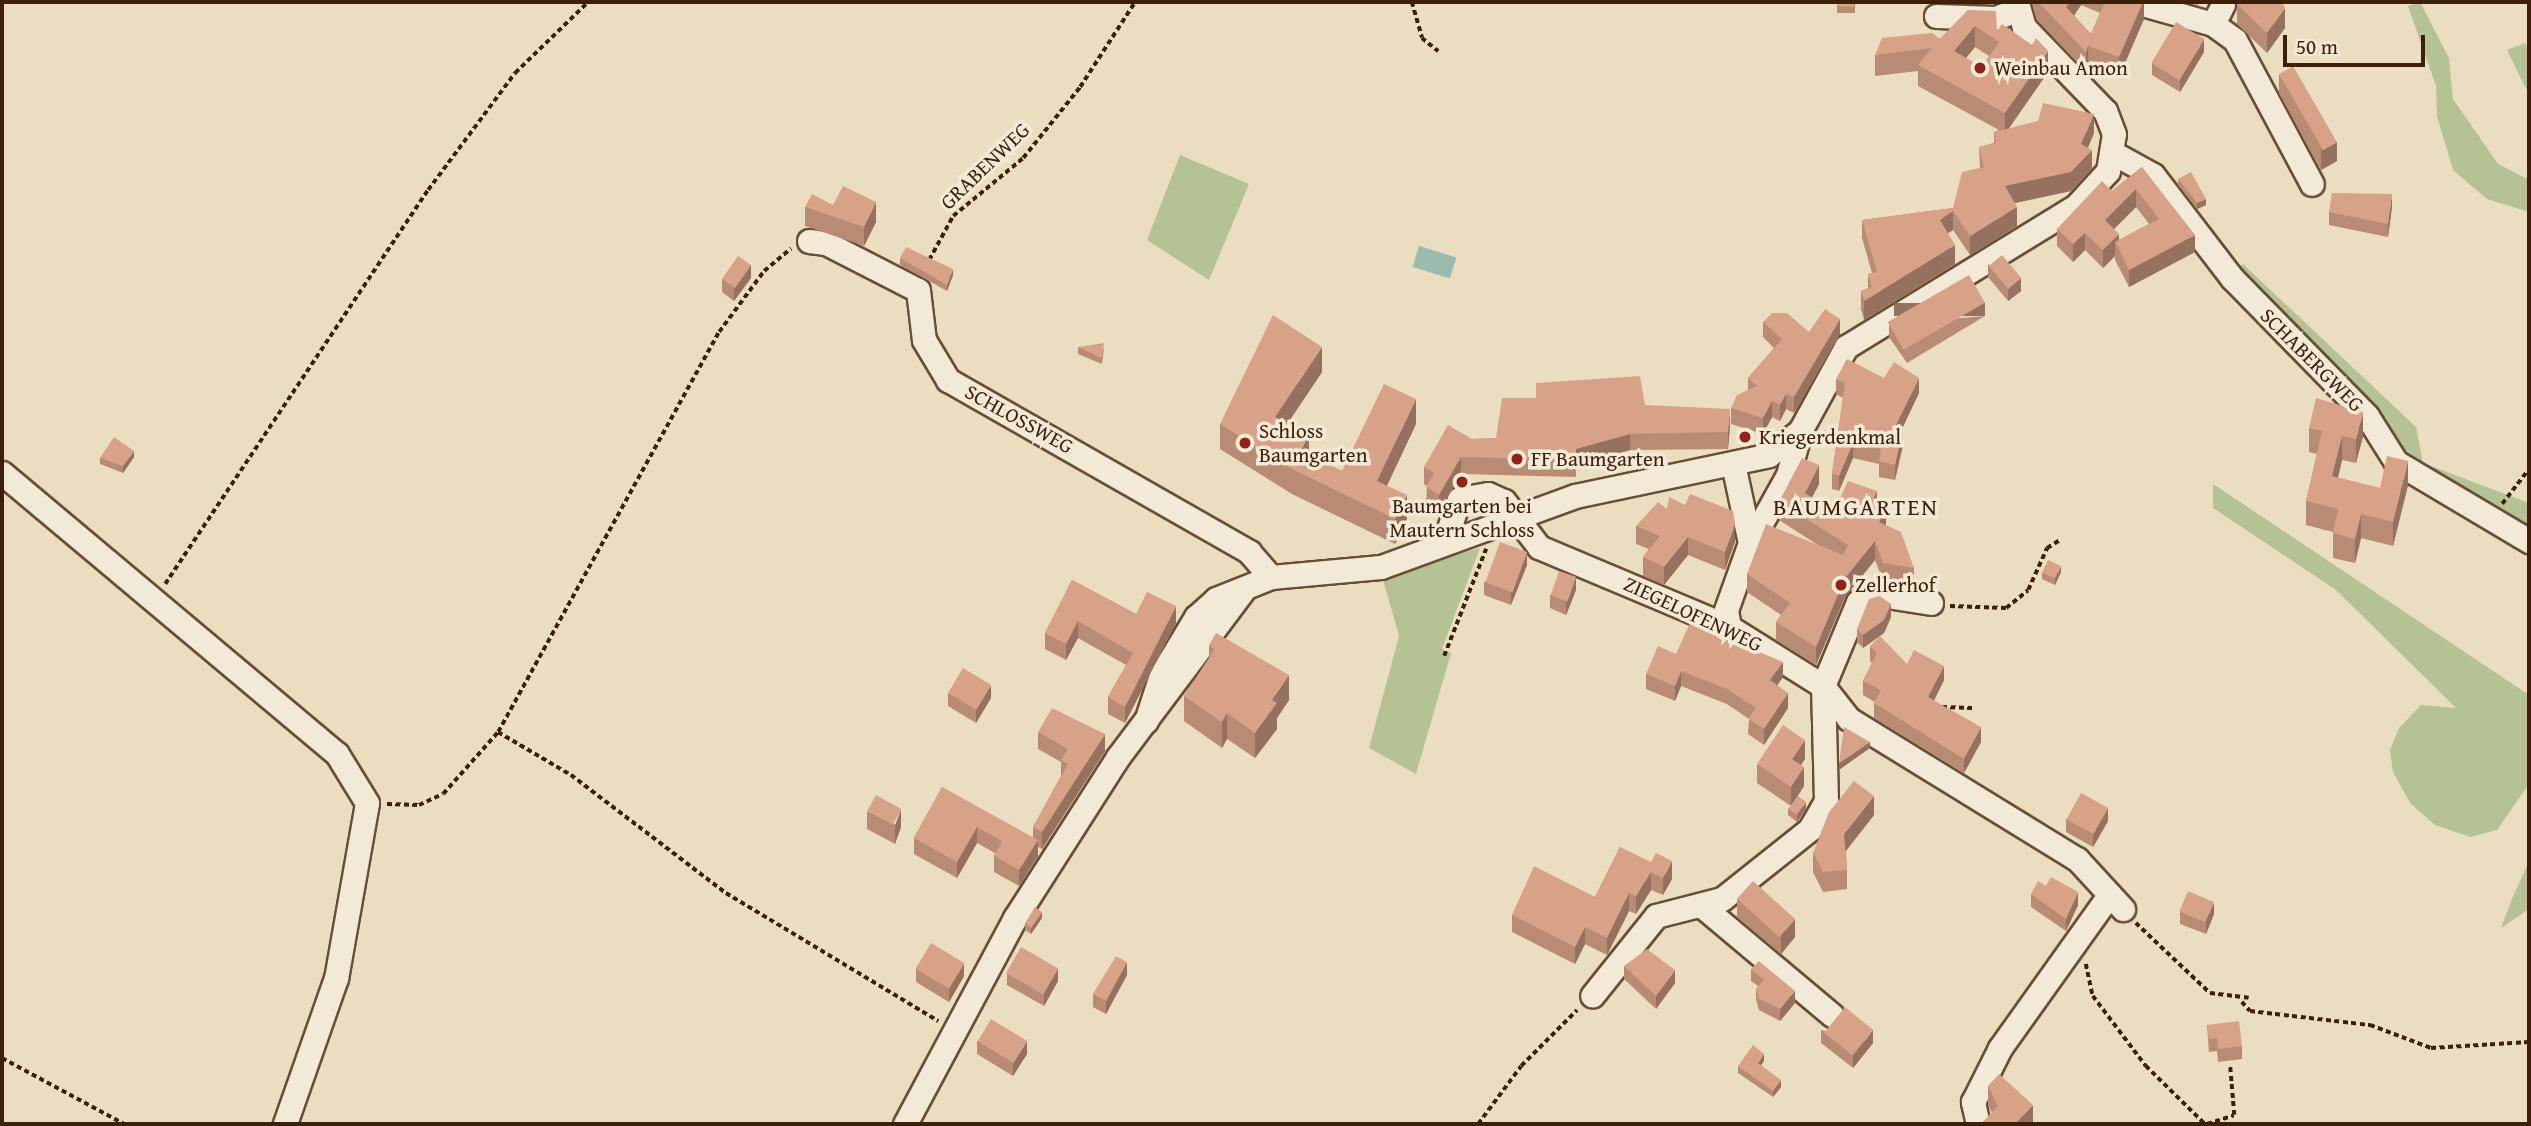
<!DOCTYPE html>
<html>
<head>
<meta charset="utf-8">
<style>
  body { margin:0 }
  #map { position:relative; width:2531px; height:1126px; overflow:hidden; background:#ebddc0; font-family:"Gentium Book Plus",serif }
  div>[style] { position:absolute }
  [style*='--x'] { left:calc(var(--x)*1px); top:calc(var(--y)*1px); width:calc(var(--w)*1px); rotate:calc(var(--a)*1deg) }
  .green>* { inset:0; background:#b4c295 }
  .water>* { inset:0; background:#99bcae; transform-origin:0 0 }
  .path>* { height:3.5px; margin-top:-1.75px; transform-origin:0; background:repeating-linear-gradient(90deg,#3e1f08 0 5px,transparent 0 8.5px) }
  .roads { filter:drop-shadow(2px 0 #694e36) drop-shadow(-2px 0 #694e36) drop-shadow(0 2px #694e36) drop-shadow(0 -2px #694e36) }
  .minor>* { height:23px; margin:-11.5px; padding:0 11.5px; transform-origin:11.5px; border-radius:11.5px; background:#f2e9d6 }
  .wall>* { inset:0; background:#b98b75; transform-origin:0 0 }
  .shaded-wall>* { inset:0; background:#96715f; transform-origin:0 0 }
  .building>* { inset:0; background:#d7a288; transform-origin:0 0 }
  .dots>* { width:19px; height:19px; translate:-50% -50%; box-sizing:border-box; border:4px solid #f2e9d6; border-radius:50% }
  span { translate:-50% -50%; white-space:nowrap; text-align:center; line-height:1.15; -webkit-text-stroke:7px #f2e9d6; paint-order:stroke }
  .poi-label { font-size:21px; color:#3e1f08 }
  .left { translate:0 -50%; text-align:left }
  .street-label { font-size:21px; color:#3e1f08 }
  .quarter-label { font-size:24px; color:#3e1f08; letter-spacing:2px }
  .frame { position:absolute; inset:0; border:4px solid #3e1f08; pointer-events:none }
  .scale { position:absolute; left:2283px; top:35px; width:142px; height:32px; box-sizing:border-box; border:4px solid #3e1f08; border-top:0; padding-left:9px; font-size:21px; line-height:24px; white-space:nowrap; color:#3e1f08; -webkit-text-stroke:5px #f2e9d6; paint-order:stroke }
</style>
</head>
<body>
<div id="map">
  <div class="green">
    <i style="clip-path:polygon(2420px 2px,2449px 58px,2453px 99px,2498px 164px,2529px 180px,2529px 212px,2487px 199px,2453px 170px,2437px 116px,2436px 86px,2408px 6px)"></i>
    <i style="clip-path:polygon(2525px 43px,2529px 50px,2529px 95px,2507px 50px)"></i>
    <i style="clip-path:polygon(1180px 155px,1249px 184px,1209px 280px,1147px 240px)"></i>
    <i style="clip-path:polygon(2243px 264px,2416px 427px,2423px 463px,2529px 503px,2529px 534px,2401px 457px,2233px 272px)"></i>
    <i style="clip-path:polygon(2213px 484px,2529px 695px,2529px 784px,2497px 830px,2470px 837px,2435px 825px,2410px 803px,2393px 772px,2390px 750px,2399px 728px,2421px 705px,2456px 708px,2336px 590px,2213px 508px)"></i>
    <i style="clip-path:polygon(1480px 548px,1442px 649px,1451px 653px,1416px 774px,1369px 748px,1399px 636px,1382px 576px)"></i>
    <i style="clip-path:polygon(2529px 861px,2529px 909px,2501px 928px,2512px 899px)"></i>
  </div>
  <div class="water">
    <i style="left:1419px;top:246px;width:39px;height:22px;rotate:17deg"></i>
  </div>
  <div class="path">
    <i style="--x:1412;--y:2;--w:37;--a:74"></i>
    <i style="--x:1422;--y:38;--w:21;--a:39"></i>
    <i style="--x:929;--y:260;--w:50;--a:-61.4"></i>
    <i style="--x:953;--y:216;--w:91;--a:-39.6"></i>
    <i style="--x:1023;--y:158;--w:91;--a:-51.2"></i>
    <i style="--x:1080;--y:87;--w:101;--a:-57.1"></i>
    <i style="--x:2502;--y:504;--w:44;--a:-52.4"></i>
    <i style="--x:165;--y:584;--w:474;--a:-56.3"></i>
    <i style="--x:428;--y:190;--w:146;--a:-53.4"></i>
    <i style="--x:515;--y:73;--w:102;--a:-44.2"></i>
    <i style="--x:1950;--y:606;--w:56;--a:2"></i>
    <i style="--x:2006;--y:608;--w:28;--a:-39"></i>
    <i style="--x:2028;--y:590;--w:46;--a:-65.7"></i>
    <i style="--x:2047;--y:548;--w:15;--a:-32"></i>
    <i style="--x:1444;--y:656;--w:115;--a:-68.6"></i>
    <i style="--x:1942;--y:707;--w:30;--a:2"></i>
    <i style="--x:498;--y:732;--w:85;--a:30.5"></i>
    <i style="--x:571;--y:775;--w:195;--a:37.3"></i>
    <i style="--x:726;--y:893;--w:248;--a:31.1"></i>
    <i style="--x:387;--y:804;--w:32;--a:2"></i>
    <i style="--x:419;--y:805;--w:26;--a:-25"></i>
    <i style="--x:443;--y:794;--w:83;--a:-48.4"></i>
    <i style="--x:498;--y:732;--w:457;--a:-61.1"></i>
    <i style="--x:719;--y:332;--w:76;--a:-53.6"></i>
    <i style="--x:764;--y:271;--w:35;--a:-40"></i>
    <i style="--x:2136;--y:923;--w:102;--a:43.4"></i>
    <i style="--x:2210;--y:993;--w:39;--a:7"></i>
    <i style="--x:2086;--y:964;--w:33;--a:78"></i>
    <i style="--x:2093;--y:996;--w:88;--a:52.9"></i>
    <i style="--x:2146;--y:1066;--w:83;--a:44.5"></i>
    <i style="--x:2242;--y:1002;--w:12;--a:48"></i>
    <i style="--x:2250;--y:1011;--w:121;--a:6.7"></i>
    <i style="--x:2370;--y:1025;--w:65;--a:20.7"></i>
    <i style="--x:2431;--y:1048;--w:98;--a:-3.5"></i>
    <i style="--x:2;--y:1058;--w:139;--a:28.4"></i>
    <i style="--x:1478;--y:1124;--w:72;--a:-53.4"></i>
    <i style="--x:1521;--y:1066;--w:79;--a:-45"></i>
    <i style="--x:2207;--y:1124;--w:28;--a:-18"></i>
    <i style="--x:2234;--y:1115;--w:48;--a:-94.8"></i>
  </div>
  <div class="roads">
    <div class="minor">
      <i style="--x:2135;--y:2;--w:81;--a:15.8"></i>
      <i style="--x:2213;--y:24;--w:27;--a:36"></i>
      <i style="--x:2235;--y:40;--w:163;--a:61.9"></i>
      <i style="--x:1936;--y:16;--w:60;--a:1.9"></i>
      <i style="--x:1996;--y:18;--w:24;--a:-22"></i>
      <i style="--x:2213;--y:24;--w:22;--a:-63"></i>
      <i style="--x:2115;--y:154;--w:43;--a:28.9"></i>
      <i style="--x:2153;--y:175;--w:130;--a:52.5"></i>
      <i style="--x:2232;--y:278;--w:193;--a:45.6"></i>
      <i style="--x:2367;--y:416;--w:54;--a:57.8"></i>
      <i style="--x:2396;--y:462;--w:155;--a:30.7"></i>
      <i style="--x:809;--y:241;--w:17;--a:7"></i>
      <i style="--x:826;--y:243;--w:103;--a:27.1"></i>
      <i style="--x:918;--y:290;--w:50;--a:83.2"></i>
      <i style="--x:924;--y:340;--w:47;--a:59"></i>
      <i style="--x:948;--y:380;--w:347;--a:29.7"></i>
      <i style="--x:1249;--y:552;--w:33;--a:49"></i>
      <i style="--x:2;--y:473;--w:437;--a:40"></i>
      <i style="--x:337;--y:754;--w:57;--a:58.5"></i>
      <i style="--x:367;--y:803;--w:178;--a:100"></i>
      <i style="--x:336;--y:978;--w:155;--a:109.3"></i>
      <i style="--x:1444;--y:543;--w:46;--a:-71.2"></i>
      <i style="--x:1459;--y:499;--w:29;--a:-10"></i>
      <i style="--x:1488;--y:494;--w:17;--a:24"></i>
      <i style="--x:1504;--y:501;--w:58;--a:52.7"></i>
      <i style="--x:1539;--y:547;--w:206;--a:22.8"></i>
      <i style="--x:1729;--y:627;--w:111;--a:32.1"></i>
      <i style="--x:1823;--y:686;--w:115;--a:88.5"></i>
      <i style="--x:1826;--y:801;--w:32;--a:120"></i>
      <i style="--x:1810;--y:829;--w:112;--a:141.5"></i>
      <i style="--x:1722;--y:899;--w:68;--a:165.6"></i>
      <i style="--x:1656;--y:916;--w:102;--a:128.7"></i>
      <i style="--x:1750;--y:543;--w:78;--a:-60.8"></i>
      <i style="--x:1788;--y:475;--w:46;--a:-74.7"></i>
      <i style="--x:1931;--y:603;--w:58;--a:-171"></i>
      <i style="--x:1874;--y:594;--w:18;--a:153"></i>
      <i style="--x:1858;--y:602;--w:91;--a:112.6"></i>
      <i style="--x:1823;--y:686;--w:42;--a:51.8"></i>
      <i style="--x:1849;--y:719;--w:268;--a:31.6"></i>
      <i style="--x:2077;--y:859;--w:68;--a:47.4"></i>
      <i style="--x:1729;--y:627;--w:17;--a:-100"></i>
      <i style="--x:1726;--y:610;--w:71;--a:-70.3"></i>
      <i style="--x:1750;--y:543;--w:81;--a:-102.1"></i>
      <i style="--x:1146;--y:721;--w:48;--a:-71.9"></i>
      <i style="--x:1161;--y:675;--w:68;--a:-58.9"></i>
      <i style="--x:1196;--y:617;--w:27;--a:-42"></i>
      <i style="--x:1216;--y:599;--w:59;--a:-21.8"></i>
      <i style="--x:1271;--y:577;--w:110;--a:-5.2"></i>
      <i style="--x:1381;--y:567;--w:207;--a:-20.1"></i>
      <i style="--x:1575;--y:496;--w:198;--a:-11.9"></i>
      <i style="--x:1769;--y:455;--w:39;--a:-38"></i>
      <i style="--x:1800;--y:431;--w:96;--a:-61.3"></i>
      <i style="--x:1846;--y:347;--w:270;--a:-31.5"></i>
      <i style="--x:2076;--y:206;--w:47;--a:-47.6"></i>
      <i style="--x:2108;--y:171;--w:37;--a:-81"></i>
      <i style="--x:2114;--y:134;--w:25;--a:-111"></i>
      <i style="--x:2105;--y:111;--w:117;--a:-134"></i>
      <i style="--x:2024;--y:27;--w:26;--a:-106"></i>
      <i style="--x:1702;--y:906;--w:170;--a:40"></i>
      <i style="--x:905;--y:1124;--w:234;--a:-61.9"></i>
      <i style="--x:1015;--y:918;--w:191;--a:-57.4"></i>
      <i style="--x:1118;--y:757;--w:206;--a:-53.1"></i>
      <i style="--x:1978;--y:1124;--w:23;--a:-103"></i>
      <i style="--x:1973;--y:1102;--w:60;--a:-63.4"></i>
      <i style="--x:2000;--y:1048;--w:188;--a:-54.5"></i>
    </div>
  </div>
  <div class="wall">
    <i style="left:1837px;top:2px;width:18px;height:11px"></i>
    <i style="clip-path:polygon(evenodd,2032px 2px,2144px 2px,2144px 19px,2119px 77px,2088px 66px,2086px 72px,2037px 20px,2032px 2px,2081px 5px,2100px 13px,2091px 34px,2074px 16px,2081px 5px)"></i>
    <i style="clip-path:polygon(2184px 2px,2199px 2px,2198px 5px)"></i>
    <i style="clip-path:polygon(2237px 4px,2285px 28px,2267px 53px,2237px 24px)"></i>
    <i style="clip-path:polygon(evenodd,1968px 10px,1997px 31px,2048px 72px,2009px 128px,2094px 133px,2088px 148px,2092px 168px,2071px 191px,2015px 203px,2017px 226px,1970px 255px,1953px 230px,1948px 233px,1955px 264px,1864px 320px,1861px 309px,1861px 291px,1868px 288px,1868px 274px,1872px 273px,1862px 238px,1862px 220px,1953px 208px,1980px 168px,1979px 147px,1994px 143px,1994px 132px,1999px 130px,1918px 86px,1918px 71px,1875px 76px,1875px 55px,1940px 39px,1968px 10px,1975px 47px,1989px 56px,1982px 67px,1966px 58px,1975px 47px)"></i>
    <i style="clip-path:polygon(2204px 52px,2180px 92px,2152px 75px,2152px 63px)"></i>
    <i style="clip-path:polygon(2279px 74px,2337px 161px,2321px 170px,2279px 93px)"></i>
    <i style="clip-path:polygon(evenodd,2142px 167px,2195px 252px,2129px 287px,2115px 260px,2115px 256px,2103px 268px,2085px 250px,2073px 262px,2057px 246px,2057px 229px,2112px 191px,2142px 167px,2136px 207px,2149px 224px,2119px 240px,2114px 229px,2136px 207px)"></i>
    <i style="clip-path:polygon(2178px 179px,2206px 205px,2197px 209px,2178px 185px)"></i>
    <i style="clip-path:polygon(833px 205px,876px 222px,864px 246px,805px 226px,805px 207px)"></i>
    <i style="clip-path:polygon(2392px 207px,2388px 237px,2329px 225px,2329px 212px)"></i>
    <i style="clip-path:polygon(900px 258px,953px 275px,947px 291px,900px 265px)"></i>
    <i style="clip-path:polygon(1988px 264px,2021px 291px,2008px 301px,1988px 277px)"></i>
    <i style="clip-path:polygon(751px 278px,734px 301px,722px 292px,722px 279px)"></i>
    <i style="clip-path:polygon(1985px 316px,1907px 363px,1889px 337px,1889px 324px)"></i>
    <i style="clip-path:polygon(1763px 322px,1809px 332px,1840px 334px,1794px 413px,1786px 409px,1780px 421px,1772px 417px,1763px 434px,1731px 424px,1731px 408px,1748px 390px,1748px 378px,1774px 348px,1763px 337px)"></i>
    <i style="clip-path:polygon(1078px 347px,1104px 349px,1102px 364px,1078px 354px)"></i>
    <i style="clip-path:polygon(1322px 372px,1288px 423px,1309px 455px,1342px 471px,1416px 424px,1387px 486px,1407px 521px,1395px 544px,1292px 494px,1220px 449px,1220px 424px)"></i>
    <i style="clip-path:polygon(1884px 378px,1919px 393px,1902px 429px,1903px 445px,1895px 480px,1879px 477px,1879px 464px,1853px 458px,1839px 491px,1832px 489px,1832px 474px,1843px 398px,1836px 394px,1836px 379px)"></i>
    <i style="clip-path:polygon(1645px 405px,1730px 426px,1728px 449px,1630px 450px,1576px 466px,1576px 477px,1461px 474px,1439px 512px,1426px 504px,1427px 486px,1424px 484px,1424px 467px,1472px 439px,1496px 438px)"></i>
    <i style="clip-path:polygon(2309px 428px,2363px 436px,2356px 463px,2342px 460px,2338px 478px,2380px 488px,2408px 485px,2393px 546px,2361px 538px,2355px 563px,2333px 558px,2333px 532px,2306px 525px,2306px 501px,2317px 454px,2309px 452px)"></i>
    <i style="clip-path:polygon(134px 457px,123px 473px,100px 464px,100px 458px)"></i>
    <i style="clip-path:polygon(1819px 484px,1812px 497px,1834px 511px,1877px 503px,1886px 525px,1914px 568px,1914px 586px,1883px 581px,1875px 560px,1845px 597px,1816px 665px,1776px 640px,1776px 622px,1781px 615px,1747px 592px,1747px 574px,1821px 547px,1779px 520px,1779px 502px)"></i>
    <i style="clip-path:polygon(1667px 509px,1735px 542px,1725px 570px,1688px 555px,1664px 585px,1643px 576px,1643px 557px,1649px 549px,1636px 544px,1636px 526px)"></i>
    <i style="clip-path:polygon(1527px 565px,1511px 605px,1484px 595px,1484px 582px)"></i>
    <i style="clip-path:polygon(2061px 572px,2055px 585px,2042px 579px,2042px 573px)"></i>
    <i style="clip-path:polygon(1072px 580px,1136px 614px,1176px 623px,1125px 723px,1108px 714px,1108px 697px,1126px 665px,1078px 638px,1066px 660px,1045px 649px,1045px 633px)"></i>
    <i style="clip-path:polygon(1576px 590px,1566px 615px,1550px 608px,1550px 595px)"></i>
    <i style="clip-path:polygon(1891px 617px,1884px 633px,1863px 648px,1857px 642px,1857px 629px)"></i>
    <i style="clip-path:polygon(1209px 645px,1289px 700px,1277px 718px,1277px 729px,1255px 758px,1227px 739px,1222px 748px,1184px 721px,1184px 696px,1209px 658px)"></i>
    <i style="clip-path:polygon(1870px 646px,1907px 664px,1944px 680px,1934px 701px,1981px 742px,1964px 773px,1874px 718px,1874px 703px,1875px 702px,1863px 695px,1863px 681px,1872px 663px,1870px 661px)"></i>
    <i style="clip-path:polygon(1676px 654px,1783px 677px,1777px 685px,1788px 708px,1764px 745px,1748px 734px,1749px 719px,1727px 704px,1681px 686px,1675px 701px,1646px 689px,1646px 674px)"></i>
    <i style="clip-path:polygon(948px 693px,991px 698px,976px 723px,948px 706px)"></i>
    <i style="clip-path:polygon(1038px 732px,1105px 751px,1042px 849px,1038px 847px,1038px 856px,1019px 886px,994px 872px,994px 856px,995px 853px,977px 843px,957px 878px,914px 854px,914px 838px,942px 787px,1033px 838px,1033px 827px,1061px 776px,1061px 762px,1038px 749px)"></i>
    <i style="clip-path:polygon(1805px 759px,1801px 765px,1804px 786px,1795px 800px,1806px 809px,1797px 822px,1788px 815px,1788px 809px,1791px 806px,1757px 783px,1757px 764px)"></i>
    <i style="clip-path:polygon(867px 811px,901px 827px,895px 844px,867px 829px)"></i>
    <i style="clip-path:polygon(1874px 815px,1846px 851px,1847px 870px,1847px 889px,1823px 892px,1813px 872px,1813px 853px)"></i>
    <i style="clip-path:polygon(2066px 819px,2108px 821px,2093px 847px,2066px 832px)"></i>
    <i style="clip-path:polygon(1620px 847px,1672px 879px,1663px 895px,1651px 890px,1636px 914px,1629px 911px,1607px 955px,1585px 944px,1575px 964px,1512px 932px,1512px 915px,1595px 897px)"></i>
    <i style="clip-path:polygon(2031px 894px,2078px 905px,2066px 931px,2031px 907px)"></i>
    <i style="clip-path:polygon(1737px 899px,1795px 937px,1781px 954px,1737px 917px)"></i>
    <i style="clip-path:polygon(2180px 911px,2214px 914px,2206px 934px,2180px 924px)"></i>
    <i style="clip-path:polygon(1042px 918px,1031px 934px,1025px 930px,1025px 923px)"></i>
    <i style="clip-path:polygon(1624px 966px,1675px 983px,1656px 1009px,1624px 979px)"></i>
    <i style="clip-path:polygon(916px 969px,964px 976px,949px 1002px,916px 982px)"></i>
    <i style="clip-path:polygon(1751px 969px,1795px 1003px,1780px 1021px,1759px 1010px,1756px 1000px,1756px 989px,1758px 986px,1751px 981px)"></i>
    <i style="clip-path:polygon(1007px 973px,1058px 981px,1044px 1006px,1007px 985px)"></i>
    <i style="clip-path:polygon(1127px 975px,1106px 1014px,1093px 1007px,1093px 994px)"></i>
    <i style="clip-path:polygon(2207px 1025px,2242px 1046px,2242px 1059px,2218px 1062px,2217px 1051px,2209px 1052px)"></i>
    <i style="clip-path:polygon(1821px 1030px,1873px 1043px,1853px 1068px,1821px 1043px)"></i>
    <i style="clip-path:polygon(977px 1041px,1027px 1054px,1013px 1076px,977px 1054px)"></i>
    <i style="clip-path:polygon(1764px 1061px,1761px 1065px,1781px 1087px,1773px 1097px,1738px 1073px,1738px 1066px)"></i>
    <i style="clip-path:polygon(1988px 1086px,2033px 1124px,1983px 1124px,1983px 1122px,1992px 1113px,1988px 1105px)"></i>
  </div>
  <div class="shaded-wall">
    <i style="clip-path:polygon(2070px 2px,2081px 2px,2081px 5px,2066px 27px,2066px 7px)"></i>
    <i style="clip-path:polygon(2143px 2px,2144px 2px,2144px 19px,2119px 77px,2119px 57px)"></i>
    <i style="clip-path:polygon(2285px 8px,2285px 28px,2267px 53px,2267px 33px)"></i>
    <i style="clip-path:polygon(1975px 26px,1975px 47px,1954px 72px,1954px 51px)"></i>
    <i style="clip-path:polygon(2204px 39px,2204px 52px,2180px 92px,2180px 80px)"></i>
    <i style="clip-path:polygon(2088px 46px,2088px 66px,2086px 72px,2086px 52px)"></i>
    <i style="clip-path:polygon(2048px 51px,2048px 72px,2005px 134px,2005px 113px)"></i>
    <i style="clip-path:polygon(2094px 114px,2094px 133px,2083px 159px,2092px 150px,2092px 168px,2071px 191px,2005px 205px,2005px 186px,2081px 144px)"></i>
    <i style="clip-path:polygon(2337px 142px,2337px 161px,2321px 170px,2321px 151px)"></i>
    <i style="clip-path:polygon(2136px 189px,2136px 207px,2105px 238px,2105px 220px)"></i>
    <i style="clip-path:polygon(2392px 194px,2392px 207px,2388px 237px,2388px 224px)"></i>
    <i style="clip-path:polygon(2206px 199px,2206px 205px,2197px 209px,2197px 203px)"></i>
    <i style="clip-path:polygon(876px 202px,876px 222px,864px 246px,864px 227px)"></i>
    <i style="clip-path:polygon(2017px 207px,2017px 226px,1970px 255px,1970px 236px)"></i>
    <i style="clip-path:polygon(1953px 211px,1953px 230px,1940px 238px,1940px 220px)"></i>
    <i style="clip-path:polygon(2085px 233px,2085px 250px,2073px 262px,2073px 244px)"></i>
    <i style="clip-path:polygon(2119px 234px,2119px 250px,2115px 242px,2115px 256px,2103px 268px,2103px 250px)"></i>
    <i style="clip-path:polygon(2195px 235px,2195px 252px,2129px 287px,2129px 270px)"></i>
    <i style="clip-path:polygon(1955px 245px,1955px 264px,1864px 320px,1864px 301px)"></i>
    <i style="clip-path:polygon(751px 265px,751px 278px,734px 301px,734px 288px)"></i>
    <i style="clip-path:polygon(953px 269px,953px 275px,947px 291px,947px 285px)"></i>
    <i style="clip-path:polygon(2021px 278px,2021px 291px,2008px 301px,2008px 288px)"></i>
    <i style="left:1985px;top:303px;width:13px;height:91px;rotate:90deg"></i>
    <i style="clip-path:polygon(1840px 319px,1840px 334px,1794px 413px,1794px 397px)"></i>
    <i style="clip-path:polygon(1322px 347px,1322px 372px,1275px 442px,1275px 417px)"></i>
    <i style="clip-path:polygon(1919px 378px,1919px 393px,1895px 443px,1895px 427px)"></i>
    <i style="clip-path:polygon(1786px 394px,1786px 409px,1780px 421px,1780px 405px)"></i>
    <i style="clip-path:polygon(1416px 399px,1416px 424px,1377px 506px,1377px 481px)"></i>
    <i style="clip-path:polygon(1772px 401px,1772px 417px,1763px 434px,1763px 418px)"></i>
    <i style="clip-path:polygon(1730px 409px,1730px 426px,1728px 449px,1728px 432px)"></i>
    <i style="clip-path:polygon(2363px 412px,2363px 436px,2356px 463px,2356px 439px)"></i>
    <i style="clip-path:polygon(1903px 429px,1903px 445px,1895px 480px,1895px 465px)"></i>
    <i style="clip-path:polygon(1309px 433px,1309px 458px,1301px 451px)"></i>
    <i style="clip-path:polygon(1630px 434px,1630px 450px,1576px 466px,1576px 449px)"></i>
    <i style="clip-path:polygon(2342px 436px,2342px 460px,2332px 500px,2332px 476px)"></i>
    <i style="clip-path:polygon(1853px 443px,1853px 458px,1839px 491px,1839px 476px)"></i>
    <i style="clip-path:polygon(134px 451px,134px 457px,123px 473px,123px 466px)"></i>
    <i style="clip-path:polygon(1461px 457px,1461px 474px,1439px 512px,1439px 495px)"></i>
    <i style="clip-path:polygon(2408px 461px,2408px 485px,2393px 546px,2393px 522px)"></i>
    <i style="clip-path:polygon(1819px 465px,1819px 484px,1805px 511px,1805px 493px)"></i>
    <i style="clip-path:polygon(1877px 491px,1877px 509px,1872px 501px)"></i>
    <i style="clip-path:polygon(1407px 495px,1407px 521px,1395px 544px,1395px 519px)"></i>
    <i style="clip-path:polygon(1886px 507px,1886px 526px,1879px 522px)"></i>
    <i style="clip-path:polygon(2361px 514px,2361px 538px,2355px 563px,2355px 539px)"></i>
    <i style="clip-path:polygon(1735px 524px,1735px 542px,1725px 570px,1725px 552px)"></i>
    <i style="clip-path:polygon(1688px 537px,1688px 555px,1664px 585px,1664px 567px)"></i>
    <i style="clip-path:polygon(1875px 541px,1875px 560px,1845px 597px,1816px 665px,1816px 647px,1845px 578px)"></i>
    <i style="clip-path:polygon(1527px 552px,1527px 565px,1511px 605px,1511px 593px)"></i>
    <i style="clip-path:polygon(2061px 566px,2061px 572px,2055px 585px,2055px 579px)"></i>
    <i style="clip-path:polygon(1576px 577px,1576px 590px,1566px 615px,1566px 602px)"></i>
    <i style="clip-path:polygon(1891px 604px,1891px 617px,1884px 633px,1863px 648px,1863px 635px)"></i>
    <i style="clip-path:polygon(1176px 606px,1176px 623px,1125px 723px,1125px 707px)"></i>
    <i style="clip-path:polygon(1078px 621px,1078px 638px,1066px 660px,1066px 644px)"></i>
    <i style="clip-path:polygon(1783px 662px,1783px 677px,1770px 696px,1770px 680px)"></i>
    <i style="clip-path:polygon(1944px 666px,1944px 680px,1928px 712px,1928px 697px)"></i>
    <i style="clip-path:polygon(1681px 671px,1681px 686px,1675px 701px,1675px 686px)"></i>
    <i style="clip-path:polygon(1289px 675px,1289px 700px,1277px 718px,1277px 729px,1255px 758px,1255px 733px,1272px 700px)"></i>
    <i style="clip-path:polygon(991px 685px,991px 698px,976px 723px,976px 710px)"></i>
    <i style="clip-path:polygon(1788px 693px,1788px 708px,1764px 745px,1764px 729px)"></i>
    <i style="clip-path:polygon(1227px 713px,1227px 739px,1222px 748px,1222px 722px)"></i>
    <i style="clip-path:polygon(1981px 727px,1981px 742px,1964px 773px,1964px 759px)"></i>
    <i style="clip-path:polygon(1105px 734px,1105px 751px,1042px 849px,1042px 832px)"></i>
    <i style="clip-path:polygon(1805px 740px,1805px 759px,1792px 778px,1792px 759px)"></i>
    <i style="clip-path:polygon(1870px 742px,1870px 748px,1839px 770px,1839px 763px)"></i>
    <i style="clip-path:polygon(1804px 767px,1804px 786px,1791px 806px,1791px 787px)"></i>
    <i style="clip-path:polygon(1874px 796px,1874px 815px,1844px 853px,1844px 834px)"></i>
    <i style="clip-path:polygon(1806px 802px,1806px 809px,1797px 822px,1797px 815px)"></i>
    <i style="clip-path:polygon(2108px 808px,2108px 821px,2093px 847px,2093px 834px)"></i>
    <i style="clip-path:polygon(901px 809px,901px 827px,895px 844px,895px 826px)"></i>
    <i style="clip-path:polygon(977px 827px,977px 843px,957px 878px,957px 862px)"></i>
    <i style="clip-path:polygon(1038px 840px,1038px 856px,1019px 886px,1019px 870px)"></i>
    <i style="clip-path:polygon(1672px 861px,1672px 879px,1663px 895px,1663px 878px)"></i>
    <i style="clip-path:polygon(1651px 872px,1651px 890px,1636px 914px,1636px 896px)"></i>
    <i style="clip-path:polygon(2078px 892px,2078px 905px,2066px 931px,2066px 919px)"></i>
    <i style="clip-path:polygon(1629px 893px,1629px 911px,1607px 955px,1607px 938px)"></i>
    <i style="clip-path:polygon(2214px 902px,2214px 914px,2206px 934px,2206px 921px)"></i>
    <i style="clip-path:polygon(1042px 912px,1042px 918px,1031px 934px,1031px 928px)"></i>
    <i style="clip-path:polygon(1795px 919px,1795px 937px,1781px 954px,1781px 935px)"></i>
    <i style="clip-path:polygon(1585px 927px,1585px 944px,1575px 964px,1575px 947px)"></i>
    <i style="clip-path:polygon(1127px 962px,1127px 975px,1106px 1014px,1106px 1001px)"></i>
    <i style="clip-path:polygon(964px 963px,964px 976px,949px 1002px,949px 989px)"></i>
    <i style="clip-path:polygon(1058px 968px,1058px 981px,1044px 1006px,1044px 993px)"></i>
    <i style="clip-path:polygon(1675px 970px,1675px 983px,1656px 1009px,1656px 996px)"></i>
    <i style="clip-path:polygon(1795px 991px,1795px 1003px,1780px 1021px,1780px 1009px)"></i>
    <i style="clip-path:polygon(1873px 1030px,1873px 1043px,1853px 1068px,1853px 1056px)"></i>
    <i style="clip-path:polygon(1027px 1041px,1027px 1054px,1013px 1076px,1013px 1064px)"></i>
    <i style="clip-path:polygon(1764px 1054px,1764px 1061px,1758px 1069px,1758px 1063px)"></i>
    <i style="clip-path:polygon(1781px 1080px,1781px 1087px,1773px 1097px,1773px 1091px)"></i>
    <i style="clip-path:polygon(2033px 1105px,2033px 1124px,2015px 1124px)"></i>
  </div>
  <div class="building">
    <i style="clip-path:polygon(1837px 2px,1854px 2px,1854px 7px,1837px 6px)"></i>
    <i style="clip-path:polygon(2038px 2px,2070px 2px,2066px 7px,2091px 34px,2105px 2px,2143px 2px,2119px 57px,2088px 46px,2086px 52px)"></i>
    <i style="clip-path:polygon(2239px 2px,2282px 2px,2285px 8px,2267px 33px,2237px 4px)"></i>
    <i style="clip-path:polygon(evenodd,1968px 10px,1996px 11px,1997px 31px,2002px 24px,2032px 45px,2036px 38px,2048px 51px,2005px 113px,1918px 65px,1932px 48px,1875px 55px,1882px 38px,1932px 33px,1940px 39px,1968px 10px,1975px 26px,1999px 42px,1982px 67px,1954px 51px,1975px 26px)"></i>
    <i style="left:2176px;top:22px;width:33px;height:48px;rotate:31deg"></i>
    <i style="left:2293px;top:66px;width:88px;height:16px;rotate:60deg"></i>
    <i style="clip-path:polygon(2043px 103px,2094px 114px,2081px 144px,2092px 150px,2071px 172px,2005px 186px,2017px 207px,1970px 236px,1953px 211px,1940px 220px,1955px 245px,1864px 301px,1861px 291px,1872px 287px,1868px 274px,1877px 272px,1862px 220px,1953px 208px,1962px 172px,1984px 167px,1979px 147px,1996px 143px,1994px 132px,2038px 121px)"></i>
    <i style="clip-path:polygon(2142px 167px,2195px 235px,2129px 270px,2115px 242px,2159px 219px,2136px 189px,2105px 220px,2119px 234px,2103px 250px,2085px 233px,2073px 244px,2057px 229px,2102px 181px,2112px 191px)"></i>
    <i style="clip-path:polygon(2191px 172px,2206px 199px,2197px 203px,2178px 179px)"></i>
    <i style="clip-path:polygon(843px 186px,876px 202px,864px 227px,805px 207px,812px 194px,833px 205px)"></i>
    <i style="clip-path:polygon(2332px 193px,2392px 194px,2388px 224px,2329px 212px)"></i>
    <i style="clip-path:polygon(906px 247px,953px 269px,947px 285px,900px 258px)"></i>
    <i style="left:2002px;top:255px;width:30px;height:17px;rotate:50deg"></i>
    <i style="left:738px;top:256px;width:16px;height:28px;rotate:35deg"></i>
    <i style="left:1969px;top:275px;width:32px;height:94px;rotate:60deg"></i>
    <i style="clip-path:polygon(1825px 309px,1840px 319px,1794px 397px,1786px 394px,1780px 405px,1772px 401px,1763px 418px,1731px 408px,1737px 395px,1757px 386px,1748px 378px,1782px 339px,1763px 322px,1772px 313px,1787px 313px,1809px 332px)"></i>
    <i style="clip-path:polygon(1273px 315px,1322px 347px,1275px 417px,1309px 433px,1301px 451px,1342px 471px,1384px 384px,1416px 399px,1377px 481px,1407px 495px,1395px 519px,1292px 469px,1220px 424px)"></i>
    <i style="clip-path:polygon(1104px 343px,1102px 358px,1078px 347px)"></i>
    <i style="clip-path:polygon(1847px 359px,1884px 378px,1894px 362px,1919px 378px,1895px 427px,1903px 429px,1895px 465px,1879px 461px,1881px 449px,1853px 443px,1839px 476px,1832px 474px,1845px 383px,1836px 379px)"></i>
    <i style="clip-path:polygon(1640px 376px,1645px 405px,1730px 409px,1728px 432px,1630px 434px,1576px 449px,1576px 460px,1461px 457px,1439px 495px,1426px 487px,1434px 473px,1424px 467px,1448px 425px,1472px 439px,1496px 438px,1502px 398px,1536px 398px,1536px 383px)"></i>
    <i style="clip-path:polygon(2316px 398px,2363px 412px,2356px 439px,2342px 436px,2332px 476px,2380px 488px,2387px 456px,2408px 461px,2393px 522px,2361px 514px,2355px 539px,2333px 533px,2338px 509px,2306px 501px,2322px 431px,2309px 428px)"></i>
    <i style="clip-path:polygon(114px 437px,134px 451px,123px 466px,100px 458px)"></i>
    <i style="clip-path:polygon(1802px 458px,1819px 465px,1805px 493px,1834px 511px,1848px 481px,1877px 491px,1872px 501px,1886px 507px,1879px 522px,1901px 532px,1914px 568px,1883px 563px,1875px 541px,1845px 578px,1816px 647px,1776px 622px,1790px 603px,1747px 574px,1766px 524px,1843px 555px,1848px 545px,1779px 502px)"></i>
    <i style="clip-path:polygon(1690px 494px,1733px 511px,1735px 524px,1725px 552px,1688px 537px,1664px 567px,1643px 557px,1660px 536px,1636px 526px,1658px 502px,1667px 509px,1669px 497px,1685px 505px)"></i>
    <i style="left:1500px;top:542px;width:29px;height:43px;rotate:20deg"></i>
    <i style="left:2048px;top:560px;width:14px;height:14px;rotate:25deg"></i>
    <i style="left:1559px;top:571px;width:18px;height:26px;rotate:19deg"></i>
    <i style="clip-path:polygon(1072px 580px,1136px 614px,1147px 592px,1176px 606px,1125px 707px,1108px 697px,1133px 653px,1078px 621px,1066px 644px,1045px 633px)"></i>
    <i style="clip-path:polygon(1880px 596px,1891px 604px,1884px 620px,1863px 635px,1857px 629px,1869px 599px)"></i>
    <i style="clip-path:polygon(1690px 623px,1783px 662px,1770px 680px,1788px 693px,1764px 729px,1748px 719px,1756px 708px,1727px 689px,1681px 671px,1675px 686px,1646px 674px,1658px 646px,1676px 654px)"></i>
    <i style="clip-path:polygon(1216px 633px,1289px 675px,1272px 700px,1277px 703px,1255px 733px,1227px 713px,1222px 722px,1184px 696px,1215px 649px,1209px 645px)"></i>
    <i style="clip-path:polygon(1880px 636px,1907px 664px,1914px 650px,1944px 666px,1928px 697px,1981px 727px,1964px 759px,1874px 703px,1881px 690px,1863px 681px,1877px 653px,1870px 646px)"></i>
    <i style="left:963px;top:668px;width:33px;height:29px;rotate:31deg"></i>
    <i style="clip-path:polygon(1052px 708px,1105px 734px,1042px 832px,1033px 827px,1068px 764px,1061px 760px,1068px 749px,1038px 732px)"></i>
    <i style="clip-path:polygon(1783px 725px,1805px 740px,1792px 759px,1804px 767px,1791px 787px,1757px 764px)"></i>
    <i style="clip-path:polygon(1844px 727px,1870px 742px,1839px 763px)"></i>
    <i style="clip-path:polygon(1854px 781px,1874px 796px,1844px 834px,1847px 870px,1823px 872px,1813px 853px,1829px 812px)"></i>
    <i style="clip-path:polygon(942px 787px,1038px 840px,1019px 870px,994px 856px,1002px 841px,977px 827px,957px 862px,914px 838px)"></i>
    <i style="left:2081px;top:793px;width:31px;height:30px;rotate:29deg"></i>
    <i style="left:876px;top:795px;width:29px;height:18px;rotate:29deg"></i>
    <i style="left:1798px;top:796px;width:10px;height:16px;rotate:37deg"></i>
    <i style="clip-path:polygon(1620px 847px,1651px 862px,1656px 853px,1672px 861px,1663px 878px,1651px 872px,1636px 896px,1629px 893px,1607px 938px,1585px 927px,1575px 947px,1512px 915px,1534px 866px,1595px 897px)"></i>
    <i style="clip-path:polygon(2051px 877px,2078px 892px,2066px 919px,2031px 894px,2038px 881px,2046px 886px)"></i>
    <i style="left:1753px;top:881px;width:57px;height:24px;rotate:42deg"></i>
    <i style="left:2188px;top:891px;width:28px;height:22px;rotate:23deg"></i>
    <i style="clip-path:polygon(1035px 907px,1042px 912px,1031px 928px,1025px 923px)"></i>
    <i style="left:931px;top:943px;width:39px;height:30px;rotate:31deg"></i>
    <i style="left:1021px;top:947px;width:43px;height:30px;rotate:30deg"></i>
    <i style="clip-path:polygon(1647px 949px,1675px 970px,1656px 996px,1624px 966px)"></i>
    <i style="clip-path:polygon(1116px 956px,1127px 962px,1106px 1001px,1093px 994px)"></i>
    <i style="clip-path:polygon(1759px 961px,1795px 991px,1780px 1009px,1759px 999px,1756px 989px,1764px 980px,1751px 969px)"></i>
    <i style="left:1845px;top:1007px;width:36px;height:33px;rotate:39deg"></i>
    <i style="left:991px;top:1019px;width:42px;height:26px;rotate:31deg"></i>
    <i style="clip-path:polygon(2239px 1021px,2242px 1046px,2218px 1049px,2217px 1038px,2209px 1039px,2207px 1025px)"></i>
    <i style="clip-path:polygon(1753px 1045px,1764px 1054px,1758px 1063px,1781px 1080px,1773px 1091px,1738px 1066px)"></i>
    <i style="clip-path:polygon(1999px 1074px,2033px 1105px,2015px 1124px,1985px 1124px,1983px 1122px,1998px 1106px,1988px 1086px)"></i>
  </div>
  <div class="dots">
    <i style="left:1980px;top:68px;background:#8f2418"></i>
    <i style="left:1745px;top:437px;background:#8f2418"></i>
    <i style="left:1245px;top:443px;background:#8f2418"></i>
    <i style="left:1517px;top:459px;background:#8f2418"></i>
    <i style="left:1462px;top:482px;background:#8f2418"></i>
    <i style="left:1841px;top:585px;background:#8f2418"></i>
  </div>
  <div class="poi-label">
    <span class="left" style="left:1994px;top:68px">Weinbau Amon</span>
    <span class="left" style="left:1259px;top:443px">Schloss<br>Baumgarten</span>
    <span class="left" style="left:1759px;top:437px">Kriegerdenkmal</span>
    <span class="left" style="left:1531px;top:459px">FF Baumgarten</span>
    <span style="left:1462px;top:518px">Baumgarten bei<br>Mautern Schloss</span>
    <span class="left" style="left:1855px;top:585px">Zellerhof</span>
  </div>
  <div class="street-label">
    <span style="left:985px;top:166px;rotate:-44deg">GRABENWEG</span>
    <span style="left:2312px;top:360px;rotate:45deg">SCHABERGWEG</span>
    <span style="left:1019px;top:419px;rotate:29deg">SCHLOSSWEG</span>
    <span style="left:1693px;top:614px;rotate:25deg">ZIEGELOFENWEG</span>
  </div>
  <div class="quarter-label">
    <span style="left:1856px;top:507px">BAUMGARTEN</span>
  </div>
  <div class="frame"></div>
  <div class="scale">50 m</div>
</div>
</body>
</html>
